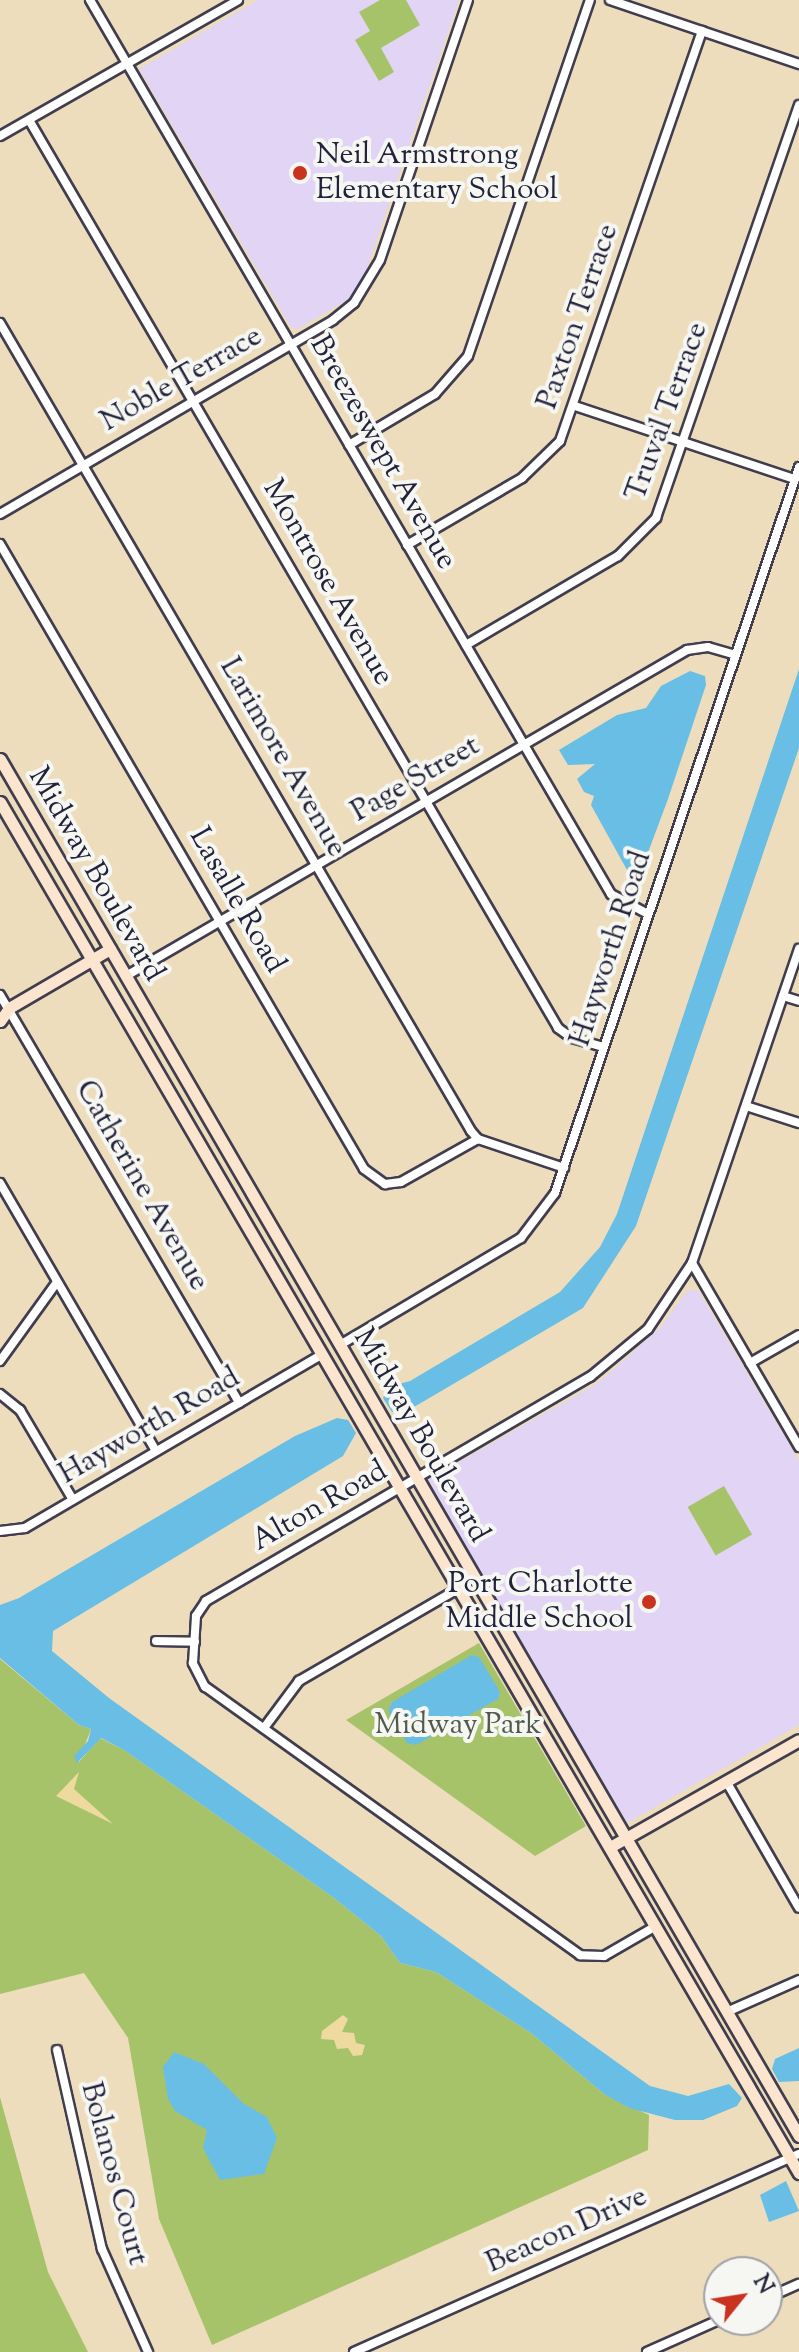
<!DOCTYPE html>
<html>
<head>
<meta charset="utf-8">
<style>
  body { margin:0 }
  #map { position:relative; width:799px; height:2352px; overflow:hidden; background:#edddbc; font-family:"Sorts Mill Goudy",serif }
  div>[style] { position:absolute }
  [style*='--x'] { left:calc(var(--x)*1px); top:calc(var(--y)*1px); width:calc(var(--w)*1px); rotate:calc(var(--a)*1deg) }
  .built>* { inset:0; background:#e1d4f4 }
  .green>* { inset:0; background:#a7c36a; transform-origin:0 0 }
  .sand>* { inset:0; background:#eeda9e }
  .water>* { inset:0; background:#68bee4 }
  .roads { filter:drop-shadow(2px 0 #403e4e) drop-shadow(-2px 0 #403e4e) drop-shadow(0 2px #403e4e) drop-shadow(0 -2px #403e4e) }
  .street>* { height:8px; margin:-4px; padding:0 4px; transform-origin:4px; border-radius:4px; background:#fff }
  .secondary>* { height:11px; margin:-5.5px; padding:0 5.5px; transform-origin:5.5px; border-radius:5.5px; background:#fce5cf }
  .dots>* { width:22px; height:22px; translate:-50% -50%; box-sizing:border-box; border:4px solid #f6f6f2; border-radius:50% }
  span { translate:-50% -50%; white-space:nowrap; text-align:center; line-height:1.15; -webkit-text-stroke:8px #f6f6f2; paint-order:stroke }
  .poi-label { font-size:30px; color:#22223b }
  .left { translate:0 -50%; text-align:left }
  .right { translate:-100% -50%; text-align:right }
  .street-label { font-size:30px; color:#22223b }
  .park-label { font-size:30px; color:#515a4b }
  .north { position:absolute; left:703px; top:2256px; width:80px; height:80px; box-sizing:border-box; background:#f6f6f2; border:2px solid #a1a1a9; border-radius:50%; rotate:60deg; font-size:22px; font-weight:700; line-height:32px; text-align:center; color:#22223b }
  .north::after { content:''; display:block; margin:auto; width:28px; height:36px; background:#c8321e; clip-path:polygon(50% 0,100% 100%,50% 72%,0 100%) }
</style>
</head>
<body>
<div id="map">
  <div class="built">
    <i style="clip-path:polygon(258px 0,459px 0,364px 277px,349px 299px,298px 329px,291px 327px,139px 69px)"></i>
    <i style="clip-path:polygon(688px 1290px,698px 1290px,799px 1461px,799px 1725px,627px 1823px,427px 1480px,598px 1383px,659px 1329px)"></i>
  </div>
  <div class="green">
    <i style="clip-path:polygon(380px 0,406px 0,420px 25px,381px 48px,394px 72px,379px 81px,355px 40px,370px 31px,359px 12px)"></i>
    <i style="left:724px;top:1486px;width:56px;height:42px;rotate:60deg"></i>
    <i style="clip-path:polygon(479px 1643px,586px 1826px,535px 1856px,346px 1720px)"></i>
    <i style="clip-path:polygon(0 1659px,79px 1725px,91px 1729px,78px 1763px,100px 1738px,124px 1750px,334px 1898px,381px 1936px,400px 1963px,436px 1972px,531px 2033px,604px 2094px,649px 2115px,648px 2150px,212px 2345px,159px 2219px,128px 2038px,84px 1973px,0 1994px)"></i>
    <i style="clip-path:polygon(0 2097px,48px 2272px,88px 2352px,0 2352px)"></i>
  </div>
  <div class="sand">
    <i style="clip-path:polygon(79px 1772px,74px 1789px,113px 1824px,56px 1796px)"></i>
    <i style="clip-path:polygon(343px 2015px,348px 2019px,342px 2032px,354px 2033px,356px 2043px,365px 2045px,362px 2055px,353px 2056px,348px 2048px,337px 2049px,334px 2040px,321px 2039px,322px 2031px)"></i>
  </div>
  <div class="water">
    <i style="clip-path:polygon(799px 669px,799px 748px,636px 1226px,583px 1308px,402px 1414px,392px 1412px,383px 1398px,388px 1387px,410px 1381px,560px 1292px,600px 1247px,617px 1214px)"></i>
    <i style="clip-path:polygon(690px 671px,705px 676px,706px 685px,668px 799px,640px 874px,636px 873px,627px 870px,591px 805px,594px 796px,584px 792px,577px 779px,595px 764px,568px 765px,559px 750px,617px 715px,646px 708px,661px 686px)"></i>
    <i style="clip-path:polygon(337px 1418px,348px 1420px,356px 1433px,343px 1456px,53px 1631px,52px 1651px,109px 1698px,650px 2086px,688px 2096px,729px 2084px,742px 2098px,737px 2106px,703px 2120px,675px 2120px,629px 2108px,604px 2094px,531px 2033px,436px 1972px,400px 1963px,381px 1936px,334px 1898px,124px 1750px,101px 1738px,77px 1763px,74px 1756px,88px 1741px,91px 1729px,79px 1725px,0 1658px,0 1605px,19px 1598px,295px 1436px)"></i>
    <i style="clip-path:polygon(472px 1655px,479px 1657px,500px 1692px,498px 1699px,416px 1745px,407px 1743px,388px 1711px,392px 1702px)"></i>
    <i style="clip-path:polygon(799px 2048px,799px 2081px,779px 2082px,772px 2069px,775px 2059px)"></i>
    <i style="clip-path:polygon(174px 2052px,204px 2064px,244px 2104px,267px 2117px,277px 2138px,264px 2174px,220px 2180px,203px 2148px,207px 2130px,175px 2111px,168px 2099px,163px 2067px)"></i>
    <i style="clip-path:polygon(786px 2181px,799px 2211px,769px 2222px,760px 2195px)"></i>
  </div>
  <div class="roads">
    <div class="street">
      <i style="--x:90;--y:0;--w:1035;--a:59.77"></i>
      <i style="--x:611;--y:894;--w:42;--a:28.4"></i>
      <i style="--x:610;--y:0;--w:200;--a:18.7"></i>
      <i style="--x:29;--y:120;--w:1051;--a:59.77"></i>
      <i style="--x:558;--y:1028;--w:17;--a:36"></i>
      <i style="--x:572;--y:1038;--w:33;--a:16"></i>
      <i style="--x:0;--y:136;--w:274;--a:-29.7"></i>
      <i style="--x:0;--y:323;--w:935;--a:59.76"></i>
      <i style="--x:471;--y:1131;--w:11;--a:49"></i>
      <i style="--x:478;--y:1139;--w:91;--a:18.6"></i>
      <i style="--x:575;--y:406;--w:232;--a:18.4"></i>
      <i style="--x:349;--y:445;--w:100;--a:-30.7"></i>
      <i style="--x:435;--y:394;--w:50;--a:-49"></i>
      <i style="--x:468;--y:356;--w:376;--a:-71.1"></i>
      <i style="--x:0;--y:514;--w:385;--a:-30.2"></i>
      <i style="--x:333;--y:320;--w:27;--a:-39"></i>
      <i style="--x:354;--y:303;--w:50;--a:-58.8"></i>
      <i style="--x:380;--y:260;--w:274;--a:-71.3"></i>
      <i style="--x:0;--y:544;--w:723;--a:59.78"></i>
      <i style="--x:364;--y:1169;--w:26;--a:36"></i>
      <i style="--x:385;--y:1184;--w:16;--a:-7"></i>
      <i style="--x:401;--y:1182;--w:88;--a:-29.2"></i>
      <i style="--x:407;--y:545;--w:133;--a:-30.2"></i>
      <i style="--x:522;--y:478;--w:53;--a:-44.2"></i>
      <i style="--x:560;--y:441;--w:434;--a:-70.9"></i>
      <i style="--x:466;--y:645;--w:176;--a:-30.4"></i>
      <i style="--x:618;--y:556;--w:54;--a:-45"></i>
      <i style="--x:656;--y:518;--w:437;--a:-70.9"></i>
      <i style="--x:126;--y:976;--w:649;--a:-30.16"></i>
      <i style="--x:687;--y:650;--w:21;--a:-8"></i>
      <i style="--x:708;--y:647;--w:29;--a:16"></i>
      <i style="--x:0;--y:995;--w:473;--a:59.6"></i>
      <i style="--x:783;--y:996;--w:17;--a:17"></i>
      <i style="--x:746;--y:1106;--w:56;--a:17.8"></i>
      <i style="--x:0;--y:1183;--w:310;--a:59.8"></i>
      <i style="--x:692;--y:1263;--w:213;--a:59.8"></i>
      <i style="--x:340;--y:1345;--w:210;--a:-30.6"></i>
      <i style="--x:521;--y:1238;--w:56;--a:-52.9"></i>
      <i style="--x:555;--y:1193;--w:766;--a:-71.42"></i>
      <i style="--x:0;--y:1361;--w:97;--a:-54.2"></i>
      <i style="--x:750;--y:1363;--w:56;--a:-29.7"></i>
      <i style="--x:0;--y:1394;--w:26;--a:39"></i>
      <i style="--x:20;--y:1410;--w:104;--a:59.5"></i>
      <i style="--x:0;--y:1531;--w:25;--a:-7"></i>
      <i style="--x:25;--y:1528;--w:343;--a:-30.3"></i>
      <i style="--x:156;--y:1641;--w:39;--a:1"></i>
      <i style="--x:264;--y:1728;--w:59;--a:-53.3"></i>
      <i style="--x:299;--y:1681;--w:184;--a:-30.1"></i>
      <i style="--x:726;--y:1781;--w:146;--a:60.1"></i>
      <i style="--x:656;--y:1926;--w:60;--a:150"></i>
      <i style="--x:604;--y:1956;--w:24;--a:-178"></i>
      <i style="--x:580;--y:1955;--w:461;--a:-144.4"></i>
      <i style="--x:205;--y:1687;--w:27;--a:-117"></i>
      <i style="--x:193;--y:1663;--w:47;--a:-86.3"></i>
      <i style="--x:196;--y:1616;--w:18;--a:-56"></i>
      <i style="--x:206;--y:1601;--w:445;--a:-30.3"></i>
      <i style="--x:590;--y:1377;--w:75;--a:-39.6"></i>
      <i style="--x:648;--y:1329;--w:79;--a:-56.3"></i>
      <i style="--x:692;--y:1263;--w:332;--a:-71.2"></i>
      <i style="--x:729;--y:2011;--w:77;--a:-23.9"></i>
      <i style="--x:57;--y:2050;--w:204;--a:77.3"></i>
      <i style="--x:102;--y:2249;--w:113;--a:65.9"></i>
      <i style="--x:767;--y:2298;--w:35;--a:-24"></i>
      <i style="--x:354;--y:2352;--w:487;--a:-24"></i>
      <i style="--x:647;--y:2352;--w:79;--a:-24"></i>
    </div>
    <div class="secondary">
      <i style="--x:0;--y:759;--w:1592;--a:59.88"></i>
      <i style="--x:0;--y:802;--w:1587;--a:59.77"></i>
      <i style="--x:0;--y:1021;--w:16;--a:-55"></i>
      <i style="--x:9;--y:1008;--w:117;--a:-30.3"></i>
      <i style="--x:610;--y:1847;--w:217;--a:-29.5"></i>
    </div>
  </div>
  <div class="dots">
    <i style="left:300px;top:173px;background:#c8321e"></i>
    <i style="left:649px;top:1602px;background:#c8321e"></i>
  </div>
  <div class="poi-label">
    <span class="left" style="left:316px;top:173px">Neil Armstrong<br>Elementary School</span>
    <span class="right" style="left:633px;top:1602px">Port Charlotte<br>Middle School</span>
  </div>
  <div class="street-label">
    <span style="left:579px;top:317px;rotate:-71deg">Paxton Terrace</span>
    <span style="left:182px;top:380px;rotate:-30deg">Noble Terrace</span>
    <span style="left:668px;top:412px;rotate:-70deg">Truval Terrace</span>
    <span style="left:382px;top:453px;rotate:60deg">Breezeswept Avenue</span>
    <span style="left:327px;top:583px;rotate:60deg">Montrose Avenue</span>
    <span style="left:282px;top:758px;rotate:60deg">Larimore Avenue</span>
    <span style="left:416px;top:780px;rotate:-30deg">Page Street</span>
    <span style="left:95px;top:875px;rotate:60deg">Midway Boulevard</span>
    <span style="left:236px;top:901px;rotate:60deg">Lasalle Road</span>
    <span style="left:612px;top:949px;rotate:-72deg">Hayworth Road</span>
    <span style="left:141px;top:1186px;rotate:60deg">Catherine Avenue</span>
    <span style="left:150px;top:1427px;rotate:-30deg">Hayworth Road</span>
    <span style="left:420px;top:1436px;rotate:60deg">Midway Boulevard</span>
    <span style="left:320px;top:1507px;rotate:-30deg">Alton Road</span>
    <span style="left:113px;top:2174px;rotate:75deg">Bolanos Court</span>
    <span style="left:567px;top:2231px;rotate:-24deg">Beacon Drive</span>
  </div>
  <div class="park-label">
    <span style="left:458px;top:1726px">Midway Park</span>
  </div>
  <div class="north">N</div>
</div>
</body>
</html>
